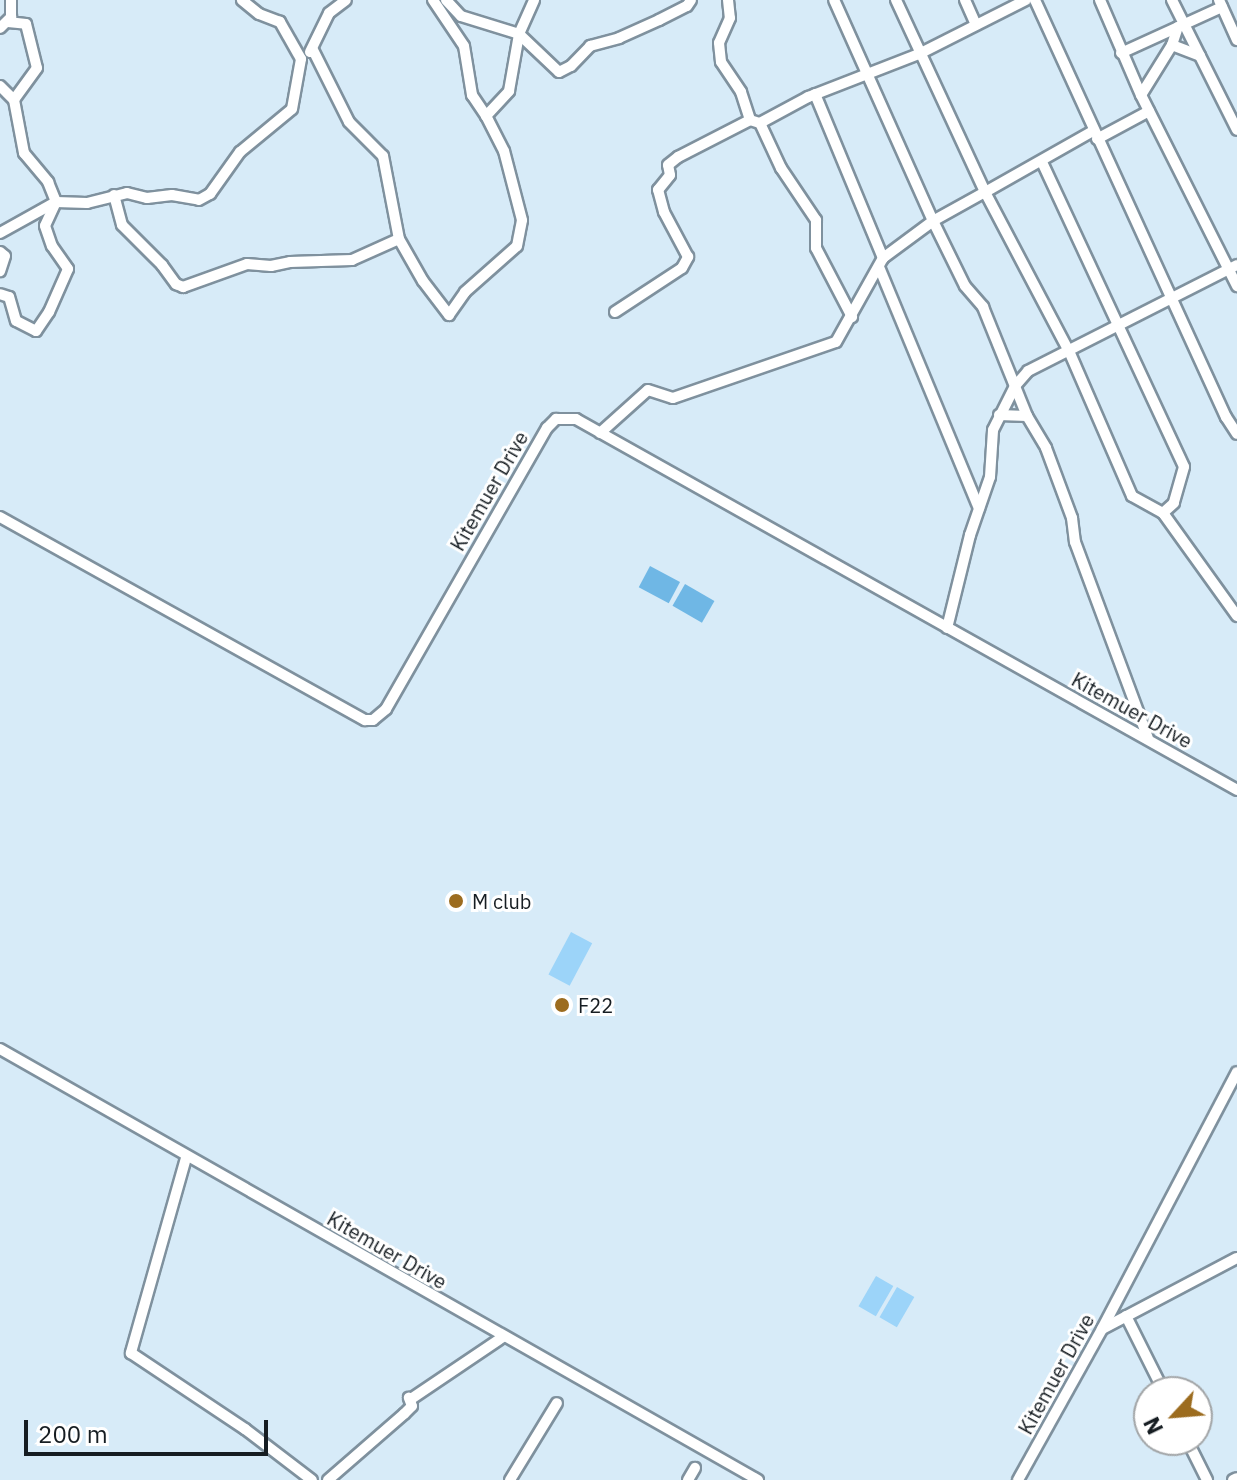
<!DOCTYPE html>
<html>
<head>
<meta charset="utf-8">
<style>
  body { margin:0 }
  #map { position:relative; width:1237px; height:1480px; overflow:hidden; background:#d7ebf8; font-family:"IBM Plex Sans",sans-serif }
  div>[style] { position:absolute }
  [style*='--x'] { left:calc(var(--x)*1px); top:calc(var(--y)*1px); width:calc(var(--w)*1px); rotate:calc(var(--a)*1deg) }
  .green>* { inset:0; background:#9cd4f9; transform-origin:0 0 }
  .water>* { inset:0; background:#6fb7e5; transform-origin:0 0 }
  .roads { filter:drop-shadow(2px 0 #7f919e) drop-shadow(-2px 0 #7f919e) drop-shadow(0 2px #7f919e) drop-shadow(0 -2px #7f919e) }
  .street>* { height:10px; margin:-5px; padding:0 5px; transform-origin:5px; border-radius:5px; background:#fff }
  .dots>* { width:22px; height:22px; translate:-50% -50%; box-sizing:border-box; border:4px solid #fff; border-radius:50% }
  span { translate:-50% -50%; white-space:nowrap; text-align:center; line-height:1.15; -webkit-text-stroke:6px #fff; paint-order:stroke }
  .street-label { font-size:20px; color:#161d22 }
  .poi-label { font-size:20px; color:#161d22 }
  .left { translate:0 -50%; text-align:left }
  .north { position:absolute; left:1133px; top:1376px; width:80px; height:80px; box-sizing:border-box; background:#fff; border:2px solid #a2a5a7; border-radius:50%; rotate:244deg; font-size:22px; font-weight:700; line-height:32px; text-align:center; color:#161d22 }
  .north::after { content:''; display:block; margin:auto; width:28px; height:36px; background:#9c6c1f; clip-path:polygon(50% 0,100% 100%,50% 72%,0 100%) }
  .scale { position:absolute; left:24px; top:1420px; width:244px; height:36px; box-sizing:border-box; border:4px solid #161d22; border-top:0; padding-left:10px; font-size:24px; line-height:28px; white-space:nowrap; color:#161d22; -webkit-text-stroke:6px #fff; paint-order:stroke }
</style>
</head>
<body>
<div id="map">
  <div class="green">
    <i style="left:571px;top:932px;width:24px;height:48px;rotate:28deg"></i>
    <i style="left:876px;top:1276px;width:20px;height:35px;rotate:30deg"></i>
    <i style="left:897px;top:1287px;width:20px;height:35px;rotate:30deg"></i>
  </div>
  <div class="water">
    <i style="left:650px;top:566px;width:34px;height:24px;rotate:28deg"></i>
    <i style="left:685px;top:584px;width:34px;height:25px;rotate:30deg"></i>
  </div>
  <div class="roads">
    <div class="street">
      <i style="--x:433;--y:0;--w:55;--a:56"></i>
      <i style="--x:464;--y:46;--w:50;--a:80.7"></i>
      <i style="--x:472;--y:95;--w:25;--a:56"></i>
      <i style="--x:446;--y:0;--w:22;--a:47"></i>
      <i style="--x:461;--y:16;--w:61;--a:17.2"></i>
      <i style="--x:519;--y:34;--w:55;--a:43.5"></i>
      <i style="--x:559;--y:72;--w:13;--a:-27"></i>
      <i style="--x:571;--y:66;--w:28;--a:-46"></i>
      <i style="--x:590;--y:46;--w:30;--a:-15"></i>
      <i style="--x:619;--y:38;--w:44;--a:-24.2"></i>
      <i style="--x:659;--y:20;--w:31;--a:-27"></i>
      <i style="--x:687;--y:6;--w:7;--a:-56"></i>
      <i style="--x:728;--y:0;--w:18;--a:84"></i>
      <i style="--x:730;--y:18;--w:27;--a:114"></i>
      <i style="--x:719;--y:43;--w:19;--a:84"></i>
      <i style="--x:721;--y:62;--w:36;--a:56"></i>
      <i style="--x:741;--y:92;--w:29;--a:72"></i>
      <i style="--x:896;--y:0;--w:212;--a:65.1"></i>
      <i style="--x:985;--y:192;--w:60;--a:150.9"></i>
      <i style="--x:933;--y:221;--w:72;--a:63.8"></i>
      <i style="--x:965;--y:286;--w:28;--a:49"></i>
      <i style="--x:983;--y:307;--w:118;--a:68"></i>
      <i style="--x:965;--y:0;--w:27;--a:66"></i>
      <i style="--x:1035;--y:0;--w:459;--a:65.4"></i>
      <i style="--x:1226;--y:417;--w:20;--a:57"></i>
      <i style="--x:1100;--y:0;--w:103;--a:66.7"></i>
      <i style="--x:1141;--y:95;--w:214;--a:63.3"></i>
      <i style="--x:1172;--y:0;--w:145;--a:63.4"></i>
      <i style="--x:1219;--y:0;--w:44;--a:65.8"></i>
      <i style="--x:8;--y:22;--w:18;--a:6"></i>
      <i style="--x:26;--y:24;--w:45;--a:76"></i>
      <i style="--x:37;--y:68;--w:39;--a:126"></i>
      <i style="--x:0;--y:28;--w:16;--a:-45"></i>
      <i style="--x:11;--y:17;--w:17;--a:-90"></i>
      <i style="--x:1172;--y:45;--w:30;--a:21"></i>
      <i style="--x:313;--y:50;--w:80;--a:63.4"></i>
      <i style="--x:349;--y:122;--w:48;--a:45"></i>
      <i style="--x:383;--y:156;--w:85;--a:79.1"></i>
      <i style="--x:399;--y:239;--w:48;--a:60.3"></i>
      <i style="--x:423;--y:281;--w:43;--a:52.6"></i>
      <i style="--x:449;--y:315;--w:28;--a:-55"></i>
      <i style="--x:465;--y:292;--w:69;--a:-41.5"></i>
      <i style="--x:517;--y:246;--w:26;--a:-79"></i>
      <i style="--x:522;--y:220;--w:71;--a:-104.6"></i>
      <i style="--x:504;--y:151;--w:39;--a:-117"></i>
      <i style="--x:486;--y:116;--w:34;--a:-47"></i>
      <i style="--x:509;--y:91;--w:58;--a:-80"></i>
      <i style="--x:519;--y:34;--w:37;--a:-66"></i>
      <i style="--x:310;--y:52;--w:43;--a:-64"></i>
      <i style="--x:329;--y:13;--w:21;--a:-37"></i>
      <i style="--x:1121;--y:53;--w:111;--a:-24.5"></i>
      <i style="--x:0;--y:86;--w:20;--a:45"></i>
      <i style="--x:14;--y:100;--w:54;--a:79.3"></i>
      <i style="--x:24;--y:153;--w:38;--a:50"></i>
      <i style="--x:48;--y:182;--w:22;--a:68"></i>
      <i style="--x:56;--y:202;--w:26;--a:115"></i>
      <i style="--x:45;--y:226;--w:21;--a:71"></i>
      <i style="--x:52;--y:246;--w:28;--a:55"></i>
      <i style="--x:68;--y:269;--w:47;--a:113.8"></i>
      <i style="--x:49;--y:312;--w:23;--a:124"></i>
      <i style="--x:36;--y:331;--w:22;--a:-153"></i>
      <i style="--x:16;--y:321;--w:25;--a:-106"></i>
      <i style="--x:9;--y:297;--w:9;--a:-162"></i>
      <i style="--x:815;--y:94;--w:178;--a:67.5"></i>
      <i style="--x:1141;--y:95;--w:59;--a:-58.2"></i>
      <i style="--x:1172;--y:45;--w:19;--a:-72"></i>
      <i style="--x:760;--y:123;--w:50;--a:65"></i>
      <i style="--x:781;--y:168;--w:63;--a:56.1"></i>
      <i style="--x:816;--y:220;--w:28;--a:90"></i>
      <i style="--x:816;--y:248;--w:78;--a:62.4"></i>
      <i style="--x:1093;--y:131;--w:124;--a:150.5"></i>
      <i style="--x:985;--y:192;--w:180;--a:62.2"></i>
      <i style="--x:1069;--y:351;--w:158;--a:66.5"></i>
      <i style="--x:1132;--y:496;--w:35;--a:29"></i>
      <i style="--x:1097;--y:139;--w:59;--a:-28.3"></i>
      <i style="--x:1042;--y:162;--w:336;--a:65"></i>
      <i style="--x:1184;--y:467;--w:37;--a:106"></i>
      <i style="--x:1174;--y:503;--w:15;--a:138"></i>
      <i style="--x:1163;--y:513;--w:127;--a:54.3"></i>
      <i style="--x:114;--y:195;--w:31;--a:75"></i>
      <i style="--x:122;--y:225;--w:57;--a:45"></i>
      <i style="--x:162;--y:265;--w:24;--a:54"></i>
      <i style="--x:176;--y:284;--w:8;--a:23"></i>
      <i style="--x:183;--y:287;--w:68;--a:-19.8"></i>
      <i style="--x:247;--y:264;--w:24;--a:5"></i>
      <i style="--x:271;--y:266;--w:19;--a:-12"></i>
      <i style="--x:290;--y:262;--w:62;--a:-1.8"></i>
      <i style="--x:352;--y:260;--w:51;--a:-24.1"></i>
      <i style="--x:0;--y:233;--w:64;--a:-29"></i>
      <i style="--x:56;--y:202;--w:31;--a:2"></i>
      <i style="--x:87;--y:203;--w:41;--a:-14"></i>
      <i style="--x:127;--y:193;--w:21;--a:14"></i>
      <i style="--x:147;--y:198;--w:25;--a:-7"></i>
      <i style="--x:172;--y:195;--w:27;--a:10"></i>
      <i style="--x:199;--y:200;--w:13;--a:-29"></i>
      <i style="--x:210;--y:194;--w:52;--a:-54.5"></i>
      <i style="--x:240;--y:152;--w:67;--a:-39.6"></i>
      <i style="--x:292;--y:109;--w:51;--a:-79.8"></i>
      <i style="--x:301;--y:59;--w:43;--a:-119.6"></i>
      <i style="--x:280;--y:22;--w:22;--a:-159"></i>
      <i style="--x:259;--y:14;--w:22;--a:-141"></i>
      <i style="--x:0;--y:252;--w:6;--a:39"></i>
      <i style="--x:5;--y:256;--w:16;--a:108"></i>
      <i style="--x:879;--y:267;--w:261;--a:67.5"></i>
      <i style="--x:615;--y:312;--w:80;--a:-33.3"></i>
      <i style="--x:682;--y:268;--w:13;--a:-61"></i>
      <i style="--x:688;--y:257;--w:51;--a:-118.1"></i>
      <i style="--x:664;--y:212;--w:23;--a:-105"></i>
      <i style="--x:658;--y:190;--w:19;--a:-51"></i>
      <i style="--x:670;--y:175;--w:10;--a:-101"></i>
      <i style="--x:668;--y:165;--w:13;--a:-39"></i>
      <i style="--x:678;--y:157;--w:81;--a:-27.2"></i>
      <i style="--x:750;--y:120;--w:10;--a:17"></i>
      <i style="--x:760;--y:123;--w:55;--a:-28.4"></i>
      <i style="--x:808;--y:97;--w:119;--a:-21.2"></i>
      <i style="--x:919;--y:54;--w:120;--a:-26.8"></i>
      <i style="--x:999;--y:415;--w:28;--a:2"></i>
      <i style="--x:1027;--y:416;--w:37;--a:59"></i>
      <i style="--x:1046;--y:448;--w:75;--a:69.6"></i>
      <i style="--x:1072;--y:518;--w:24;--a:83"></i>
      <i style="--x:1075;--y:542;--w:209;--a:69.6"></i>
      <i style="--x:600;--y:433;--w:64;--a:-41.9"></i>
      <i style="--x:648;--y:390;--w:26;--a:18"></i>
      <i style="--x:673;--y:398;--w:172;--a:-19"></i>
      <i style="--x:836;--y:342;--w:96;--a:-60.8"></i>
      <i style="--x:883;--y:258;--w:62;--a:-36.5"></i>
      <i style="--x:933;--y:221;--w:242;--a:-114.1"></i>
      <i style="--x:0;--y:517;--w:418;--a:29.1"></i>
      <i style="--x:365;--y:720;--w:8;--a:0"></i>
      <i style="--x:373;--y:720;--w:17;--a:-40"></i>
      <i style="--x:386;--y:709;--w:324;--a:-60.2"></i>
      <i style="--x:547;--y:428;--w:13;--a:-45"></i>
      <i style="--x:556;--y:419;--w:20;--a:0"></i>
      <i style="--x:576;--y:419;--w:758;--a:29.3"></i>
      <i style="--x:947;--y:628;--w:96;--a:-76.1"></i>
      <i style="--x:970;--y:535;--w:61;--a:-71"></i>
      <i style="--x:990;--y:477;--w:47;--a:-86.3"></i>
      <i style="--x:993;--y:430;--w:49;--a:-63.4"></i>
      <i style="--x:1015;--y:386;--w:20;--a:-49"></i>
      <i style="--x:1028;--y:371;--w:234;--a:-26.9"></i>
      <i style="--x:0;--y:1049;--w:872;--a:29.62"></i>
      <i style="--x:186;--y:1158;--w:203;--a:105.8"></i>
      <i style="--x:131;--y:1353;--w:137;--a:33.7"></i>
      <i style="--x:245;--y:1429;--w:84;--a:37.3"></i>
      <i style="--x:1126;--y:1316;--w:85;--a:63.4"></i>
      <i style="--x:1104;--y:1328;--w:150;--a:-27.8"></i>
      <i style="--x:411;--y:1399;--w:111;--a:-34"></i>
      <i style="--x:1187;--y:1440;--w:45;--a:63.4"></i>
      <i style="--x:328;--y:1480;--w:101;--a:-41"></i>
      <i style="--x:404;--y:1414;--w:11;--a:-45"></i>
      <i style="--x:412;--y:1406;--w:9;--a:-111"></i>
      <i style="--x:510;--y:1480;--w:90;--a:-58.6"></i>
      <i style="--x:688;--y:1480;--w:14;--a:-60"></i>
      <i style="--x:1018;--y:1480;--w:173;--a:-60.9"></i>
      <i style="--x:1102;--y:1329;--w:290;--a:-62.3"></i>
      <i style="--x:1233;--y:1480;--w:4;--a:-27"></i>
    </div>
  </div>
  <div class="dots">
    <i style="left:456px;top:901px;background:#9c6c1f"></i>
    <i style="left:562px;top:1005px;background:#9c6c1f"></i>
  </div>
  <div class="street-label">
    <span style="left:489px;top:491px;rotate:-60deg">Kitemuer Drive</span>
    <span style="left:1132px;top:710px;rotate:29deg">Kitemuer Drive</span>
    <span style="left:387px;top:1250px;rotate:30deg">Kitemuer Drive</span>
    <span style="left:1056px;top:1374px;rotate:-61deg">Kitemuer Drive</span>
  </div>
  <div class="poi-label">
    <span class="left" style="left:472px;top:901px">M club</span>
    <span class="left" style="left:578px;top:1005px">F22</span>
  </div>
  <div class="north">N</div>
  <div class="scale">200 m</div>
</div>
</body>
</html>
